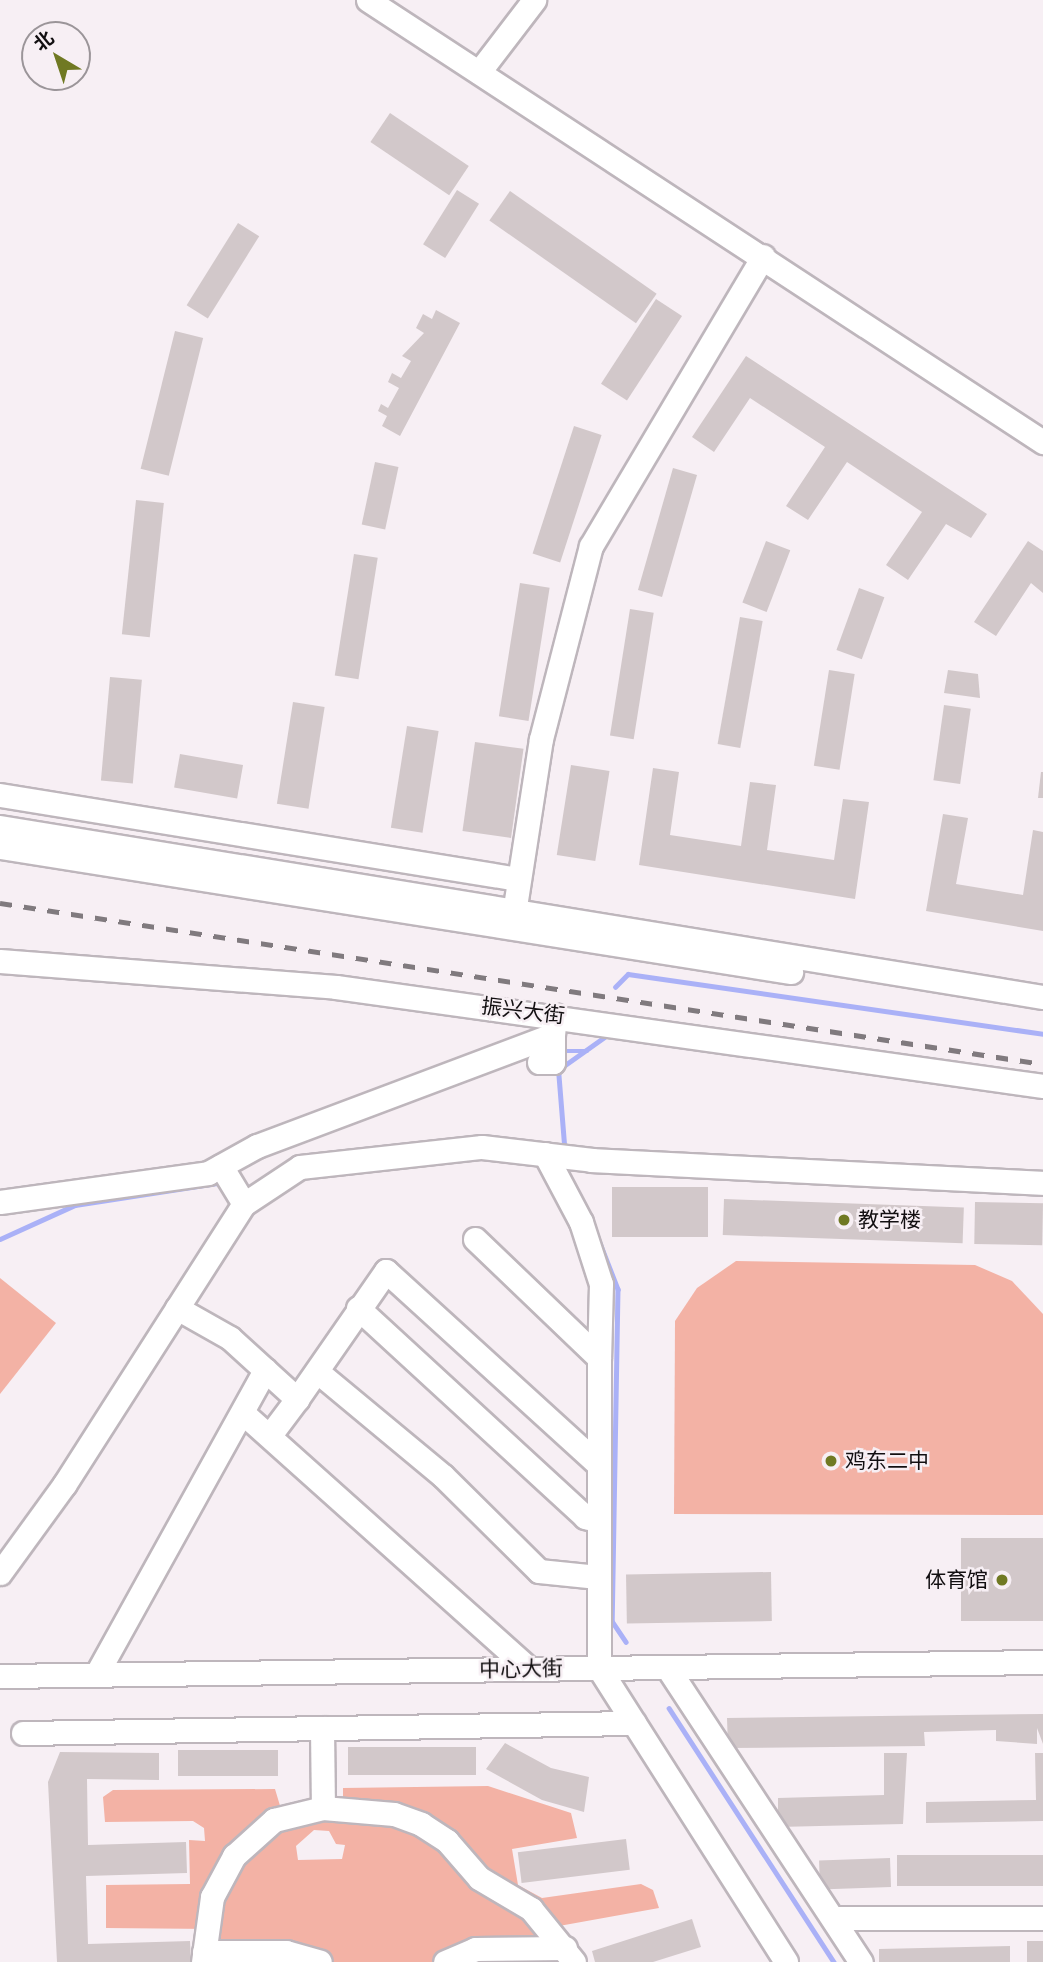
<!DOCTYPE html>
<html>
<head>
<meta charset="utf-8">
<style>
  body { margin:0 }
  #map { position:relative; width:1043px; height:1962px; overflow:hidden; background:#f7eff4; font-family:Inter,"Noto Sans SC",sans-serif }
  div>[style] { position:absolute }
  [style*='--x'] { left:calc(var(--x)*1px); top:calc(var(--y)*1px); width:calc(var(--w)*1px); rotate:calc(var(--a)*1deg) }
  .green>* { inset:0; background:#f3b2a5 }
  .stream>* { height:4.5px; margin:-2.25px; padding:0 2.25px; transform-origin:2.25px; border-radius:2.25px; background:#aab1f7 }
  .building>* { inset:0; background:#d2c8ca; transform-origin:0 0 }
  .roads { filter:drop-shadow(2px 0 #beb6bc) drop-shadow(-2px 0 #beb6bc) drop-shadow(0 2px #beb6bc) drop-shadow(0 -2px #beb6bc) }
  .minor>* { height:23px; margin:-11.5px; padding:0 11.5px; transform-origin:11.5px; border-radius:11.5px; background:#fff }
  .rail>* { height:4.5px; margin-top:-2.25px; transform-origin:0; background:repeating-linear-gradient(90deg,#807a7e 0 12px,transparent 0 24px) }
  .dots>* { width:19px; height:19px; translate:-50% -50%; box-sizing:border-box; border:4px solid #f7eff4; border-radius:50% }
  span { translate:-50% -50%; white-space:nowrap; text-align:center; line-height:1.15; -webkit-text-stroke:5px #f7eff4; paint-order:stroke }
  .street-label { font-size:21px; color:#120f11 }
  .poi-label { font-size:21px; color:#120f11 }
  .left { translate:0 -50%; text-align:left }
  .right { translate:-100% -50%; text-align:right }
  .north { position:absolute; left:21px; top:21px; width:70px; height:70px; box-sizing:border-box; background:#f7eff4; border:2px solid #9b9599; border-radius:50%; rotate:321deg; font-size:19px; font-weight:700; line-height:28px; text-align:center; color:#120f11 }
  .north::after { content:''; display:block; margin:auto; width:24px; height:32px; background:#707923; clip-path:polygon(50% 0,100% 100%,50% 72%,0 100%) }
</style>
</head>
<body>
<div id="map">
  <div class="green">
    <i style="clip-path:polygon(736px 1261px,975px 1265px,1012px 1281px,1043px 1314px,1043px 1515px,674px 1514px,675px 1321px,697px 1288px)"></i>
    <i style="clip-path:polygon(0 1278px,56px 1323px,0 1394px)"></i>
    <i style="clip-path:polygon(evenodd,488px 1786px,571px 1813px,577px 1838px,512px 1849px,518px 1885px,542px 1898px,641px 1884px,653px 1890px,659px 1908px,559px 1926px,560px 1962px,207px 1962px,212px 1929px,106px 1928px,106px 1885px,190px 1884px,189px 1840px,205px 1841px,204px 1828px,193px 1821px,105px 1822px,103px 1797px,113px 1790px,275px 1789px,281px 1809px,343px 1815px,343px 1788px,488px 1786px,314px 1830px,329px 1831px,336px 1844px,345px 1845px,342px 1859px,298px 1860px,296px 1846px,314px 1830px)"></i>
  </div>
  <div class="stream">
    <i style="--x:615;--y:987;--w:18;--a:-45"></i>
    <i style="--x:628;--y:974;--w:419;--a:8.2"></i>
    <i style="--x:558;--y:1051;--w:29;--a:0"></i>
    <i style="--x:564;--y:1144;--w:74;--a:-94.6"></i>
    <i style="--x:558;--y:1070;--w:59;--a:-35.3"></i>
    <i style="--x:593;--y:1225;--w:69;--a:68.7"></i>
    <i style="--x:618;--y:1289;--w:332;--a:91"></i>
    <i style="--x:612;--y:1621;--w:25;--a:56"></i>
    <i style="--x:0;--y:1239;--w:82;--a:-24.4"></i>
    <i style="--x:75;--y:1205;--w:150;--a:-8.8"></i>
    <i style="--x:669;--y:1708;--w:303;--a:57"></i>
  </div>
  <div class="building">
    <i style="left:390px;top:113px;width:95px;height:35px;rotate:34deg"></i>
    <i style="left:457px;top:190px;width:26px;height:64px;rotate:32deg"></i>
    <i style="left:510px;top:191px;width:179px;height:36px;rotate:35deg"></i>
    <i style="left:238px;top:223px;width:25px;height:97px;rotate:32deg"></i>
    <i style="left:656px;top:299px;width:31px;height:101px;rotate:33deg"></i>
    <i style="clip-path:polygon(436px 310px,460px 323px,400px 436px,382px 426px,387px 416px,378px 411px,381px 404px,388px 408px,399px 388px,388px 382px,392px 373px,401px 378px,411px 361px,402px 356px,424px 333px,416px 328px,423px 314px,432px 319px)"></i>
    <i style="left:175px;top:331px;width:29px;height:142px;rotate:14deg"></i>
    <i style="clip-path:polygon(746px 356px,987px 514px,971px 538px,946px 524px,908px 580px,886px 565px,922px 512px,847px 462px,808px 520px,786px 506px,825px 447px,750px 398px,714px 452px,692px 437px)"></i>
    <i style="left:574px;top:426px;width:29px;height:134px;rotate:18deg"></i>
    <i style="left:375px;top:462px;width:24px;height:64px;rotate:12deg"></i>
    <i style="left:673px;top:468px;width:25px;height:127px;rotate:16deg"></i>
    <i style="left:136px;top:500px;width:28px;height:135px;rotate:6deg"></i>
    <i style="left:766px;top:541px;width:26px;height:66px;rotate:21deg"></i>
    <i style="clip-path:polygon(1028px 541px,1043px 551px,1043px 593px,1031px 583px,996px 636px,974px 622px)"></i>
    <i style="left:354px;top:554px;width:24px;height:123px;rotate:9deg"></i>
    <i style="left:520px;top:583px;width:30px;height:135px;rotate:9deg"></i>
    <i style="left:859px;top:588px;width:27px;height:66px;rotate:20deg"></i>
    <i style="left:630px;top:609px;width:24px;height:128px;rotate:9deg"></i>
    <i style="left:740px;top:617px;width:23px;height:129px;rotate:10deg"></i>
    <i style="left:829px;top:670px;width:26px;height:97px;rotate:9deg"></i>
    <i style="clip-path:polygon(948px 670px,978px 674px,980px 698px,944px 693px)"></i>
    <i style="left:110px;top:677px;width:32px;height:104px;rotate:5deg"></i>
    <i style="left:293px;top:702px;width:32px;height:103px;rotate:9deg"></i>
    <i style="left:944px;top:705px;width:27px;height:76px;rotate:8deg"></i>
    <i style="left:407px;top:726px;width:32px;height:103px;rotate:9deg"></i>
    <i style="left:475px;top:742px;width:49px;height:90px;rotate:8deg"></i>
    <i style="left:180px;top:754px;width:64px;height:34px;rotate:10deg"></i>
    <i style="left:571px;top:765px;width:39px;height:91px;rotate:9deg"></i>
    <i style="clip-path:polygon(653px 768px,679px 772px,670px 835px,741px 846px,750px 782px,776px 785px,767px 850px,834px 860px,843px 799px,869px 802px,855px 899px,639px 865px)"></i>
    <i style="clip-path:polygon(1041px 772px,1043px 772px,1043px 798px,1038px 798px)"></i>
    <i style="clip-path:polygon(943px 814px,968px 818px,956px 884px,1023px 895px,1033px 830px,1043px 832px,1043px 931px,926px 911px)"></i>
    <i style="left:612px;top:1187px;width:96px;height:50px"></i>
    <i style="left:724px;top:1199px;width:240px;height:36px;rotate:2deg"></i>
    <i style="left:975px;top:1202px;width:68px;height:42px;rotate:1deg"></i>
    <i style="left:1043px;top:1538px;width:83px;height:82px;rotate:90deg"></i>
    <i style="left:771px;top:1572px;width:49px;height:145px;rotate:89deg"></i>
    <i style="clip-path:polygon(1043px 1714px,1043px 1744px,1037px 1728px,1037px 1744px,996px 1741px,996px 1730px,924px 1732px,925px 1746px,728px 1748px,727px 1718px)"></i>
    <i style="clip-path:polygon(505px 1743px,551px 1768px,589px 1777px,584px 1812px,542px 1800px,486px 1769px)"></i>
    <i style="left:348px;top:1747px;width:128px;height:28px"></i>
    <i style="left:178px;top:1750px;width:100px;height:26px"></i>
    <i style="clip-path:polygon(60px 1752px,159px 1753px,159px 1780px,87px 1779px,88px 1845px,186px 1842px,187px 1873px,86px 1876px,88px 1944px,190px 1941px,191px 1962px,57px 1962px,48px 1782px)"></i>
    <i style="clip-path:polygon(884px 1753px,907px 1753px,903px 1824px,778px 1827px,778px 1798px,884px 1795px)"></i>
    <i style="clip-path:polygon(1035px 1753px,1043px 1753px,1043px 1821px,926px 1823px,926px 1802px,1036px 1800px)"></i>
    <i style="left:626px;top:1839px;width:31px;height:109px;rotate:83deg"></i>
    <i style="left:1043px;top:1855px;width:31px;height:146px;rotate:90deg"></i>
    <i style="left:890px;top:1858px;width:29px;height:71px;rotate:88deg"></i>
    <i style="clip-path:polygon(692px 1919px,701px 1947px,653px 1962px,595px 1962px,592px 1951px)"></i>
    <i style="left:1043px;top:1941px;width:21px;height:16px;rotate:90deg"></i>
    <i style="clip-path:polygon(1010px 1946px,1010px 1962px,879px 1962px,879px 1949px)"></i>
  </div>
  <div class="roads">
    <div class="minor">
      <i style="--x:368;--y:0;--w:807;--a:33.22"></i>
      <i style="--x:479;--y:72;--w:91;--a:-52.6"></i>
      <i style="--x:0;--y:795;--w:525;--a:9.21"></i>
      <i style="--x:0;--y:827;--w:1057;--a:9.26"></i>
      <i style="--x:0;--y:847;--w:801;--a:8.98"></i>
      <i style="--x:512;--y:926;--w:189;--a:-81.2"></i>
      <i style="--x:541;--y:739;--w:199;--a:-75.5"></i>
      <i style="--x:591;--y:546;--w:337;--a:-59.3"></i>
      <i style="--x:0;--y:961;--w:337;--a:4.4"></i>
      <i style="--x:336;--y:987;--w:714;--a:7.97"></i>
      <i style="--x:539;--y:1062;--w:14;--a:0"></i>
      <i style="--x:553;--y:1062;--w:27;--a:-90"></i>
      <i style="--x:545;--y:1154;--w:77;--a:62.1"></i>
      <i style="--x:581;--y:1222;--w:65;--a:72.1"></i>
      <i style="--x:601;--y:1284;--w:74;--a:91.5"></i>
      <i style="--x:221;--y:1166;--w:44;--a:58.8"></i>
      <i style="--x:0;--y:1202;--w:210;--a:-7.9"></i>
      <i style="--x:208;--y:1173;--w:56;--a:-28.9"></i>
      <i style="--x:257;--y:1146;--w:316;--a:-20.6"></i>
      <i style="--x:553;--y:1035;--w:20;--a:-84"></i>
      <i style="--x:475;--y:1239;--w:172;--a:43.8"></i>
      <i style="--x:599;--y:1358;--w:310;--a:90"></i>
      <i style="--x:599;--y:1668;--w:348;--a:57.5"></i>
      <i style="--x:177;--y:1308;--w:61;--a:29.5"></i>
      <i style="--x:230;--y:1338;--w:91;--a:42.3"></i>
      <i style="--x:297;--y:1399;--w:156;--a:-55.2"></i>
      <i style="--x:386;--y:1271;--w:284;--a:42.3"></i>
      <i style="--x:358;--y:1308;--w:309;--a:42.6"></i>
      <i style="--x:585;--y:1517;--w:12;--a:14"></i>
      <i style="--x:319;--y:1373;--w:161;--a:39.7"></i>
      <i style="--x:443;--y:1476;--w:135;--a:44.7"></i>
      <i style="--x:539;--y:1571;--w:59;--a:5.8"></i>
      <i style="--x:244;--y:1414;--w:382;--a:41.8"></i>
      <i style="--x:270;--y:1435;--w:45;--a:-53.1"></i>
      <i style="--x:0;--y:1573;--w:109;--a:-54"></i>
      <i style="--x:64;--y:1485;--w:334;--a:-57.4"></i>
      <i style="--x:244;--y:1204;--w:67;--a:-33.5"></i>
      <i style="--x:300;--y:1167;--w:183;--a:-6.3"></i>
      <i style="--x:482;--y:1147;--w:111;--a:6.7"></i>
      <i style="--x:592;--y:1160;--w:452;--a:2.9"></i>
      <i style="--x:667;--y:1667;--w:353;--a:56.7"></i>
      <i style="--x:96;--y:1675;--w:349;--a:-61"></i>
      <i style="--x:0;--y:1676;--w:1043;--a:-0.77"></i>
      <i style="--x:322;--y:1728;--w:80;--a:89.3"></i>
      <i style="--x:23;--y:1733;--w:611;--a:-0.94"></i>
      <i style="--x:833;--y:1918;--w:210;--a:0"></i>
      <i style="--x:204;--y:1952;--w:82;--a:0"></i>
      <i style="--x:286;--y:1952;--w:35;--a:16"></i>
      <i style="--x:203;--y:1962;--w:66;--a:-82.1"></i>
      <i style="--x:212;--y:1897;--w:47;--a:-61.8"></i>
      <i style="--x:234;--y:1856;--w:54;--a:-42"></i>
      <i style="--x:274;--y:1820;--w:50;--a:-13.8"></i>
      <i style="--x:323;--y:1808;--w:71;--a:4.8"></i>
      <i style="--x:394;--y:1814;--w:29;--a:20"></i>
      <i style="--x:421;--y:1824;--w:31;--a:33"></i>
      <i style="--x:447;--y:1841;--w:49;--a:49.1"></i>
      <i style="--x:479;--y:1878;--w:61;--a:30.8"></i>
      <i style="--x:531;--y:1909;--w:68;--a:50.9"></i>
      <i style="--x:445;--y:1962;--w:33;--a:-23"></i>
      <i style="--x:475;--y:1949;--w:90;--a:-0.6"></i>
    </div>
  </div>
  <div class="rail">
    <i style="--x:0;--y:903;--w:1055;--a:8.78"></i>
  </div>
  <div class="dots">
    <i style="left:844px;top:1220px;background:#707923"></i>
    <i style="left:831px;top:1461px;background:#707923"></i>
    <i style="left:1002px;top:1580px;background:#707923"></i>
  </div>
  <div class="street-label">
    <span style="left:523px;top:1011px;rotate:7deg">振兴大街</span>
    <span style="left:521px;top:1669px;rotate:-1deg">中心大街</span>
  </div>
  <div class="poi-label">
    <span class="left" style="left:858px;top:1220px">教学楼</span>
    <span class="left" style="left:845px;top:1461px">鸡东二中</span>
    <span class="right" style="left:988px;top:1580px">体育馆</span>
  </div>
  <div class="north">北</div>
</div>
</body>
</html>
